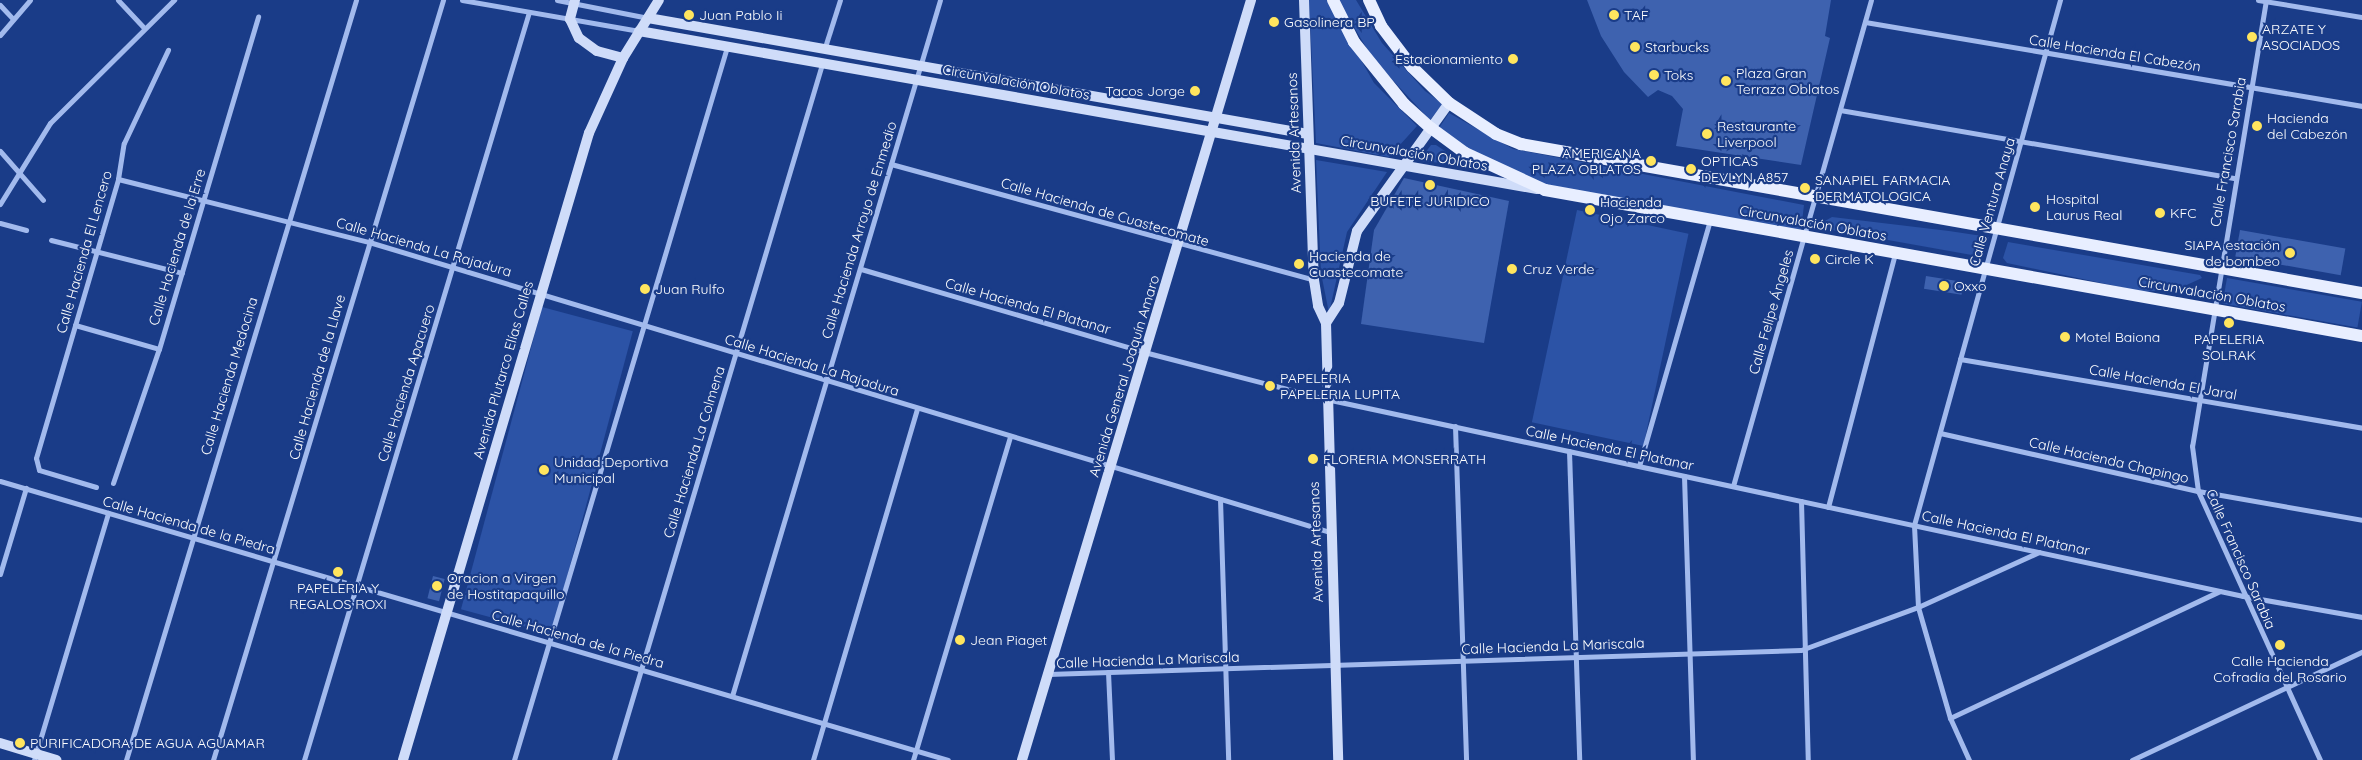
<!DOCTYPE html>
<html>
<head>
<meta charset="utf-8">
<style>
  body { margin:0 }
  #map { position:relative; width:2362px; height:760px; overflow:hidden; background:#1a3c88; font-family:Quicksand,sans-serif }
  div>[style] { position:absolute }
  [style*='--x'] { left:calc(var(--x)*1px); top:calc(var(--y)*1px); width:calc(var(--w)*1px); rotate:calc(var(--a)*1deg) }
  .green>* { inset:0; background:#2c53a6; transform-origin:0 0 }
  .building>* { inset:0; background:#3e62af; transform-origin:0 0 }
  .street>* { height:5px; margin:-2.5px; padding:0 2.5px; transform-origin:2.5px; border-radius:2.5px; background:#a2baed }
  .secondary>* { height:10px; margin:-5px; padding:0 5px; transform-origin:5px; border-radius:5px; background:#cfdcf9 }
  .primary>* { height:12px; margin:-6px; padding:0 6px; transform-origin:6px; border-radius:6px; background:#e8eeff }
  .dots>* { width:14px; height:14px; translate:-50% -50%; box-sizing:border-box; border:2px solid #1a3c88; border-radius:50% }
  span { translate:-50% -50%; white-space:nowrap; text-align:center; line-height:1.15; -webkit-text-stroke:4.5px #1a3c88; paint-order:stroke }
  .poi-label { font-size:14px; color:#fff }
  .left { translate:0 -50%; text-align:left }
  .right { translate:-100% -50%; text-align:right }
  .street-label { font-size:14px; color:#fff }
</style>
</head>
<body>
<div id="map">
  <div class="green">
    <i style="clip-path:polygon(1309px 0,1327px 0,1374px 83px,1417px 126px,1389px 157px,1316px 143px)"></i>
    <i style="clip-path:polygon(1338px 0,1356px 0,1382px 43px,1425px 91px,1443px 104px,1430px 120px,1373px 59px)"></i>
    <i style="clip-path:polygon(1449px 113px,1513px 149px,1804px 205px,1801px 230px,1761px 227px,1540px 183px,1481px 157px,1439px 128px)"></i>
    <i style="clip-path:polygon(1431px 145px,1436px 145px,1466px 165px,1419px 161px)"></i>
    <i style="clip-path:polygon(1316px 160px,1387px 172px,1347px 232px,1329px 313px,1321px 273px)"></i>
    <i style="left:1577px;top:210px;width:114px;height:217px;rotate:12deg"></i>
    <i style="clip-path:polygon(1832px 217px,1949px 231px,1989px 237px,1983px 257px,1832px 230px,1825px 221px)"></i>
    <i style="clip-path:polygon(2008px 242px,2200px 275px,2202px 278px,2180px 288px,2144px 292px,2007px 263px,2003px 258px)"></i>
    <i style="left:2227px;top:278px;width:137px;height:26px;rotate:10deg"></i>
    <i style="left:542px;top:307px;width:94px;height:313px;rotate:15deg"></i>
  </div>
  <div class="building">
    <i style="clip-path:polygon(1587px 0,1831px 0,1825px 36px,1830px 38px,1801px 165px,1676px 146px,1683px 109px,1672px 96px,1658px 90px,1648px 97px,1624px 72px,1601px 36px)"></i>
    <i style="clip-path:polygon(1404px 178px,1509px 201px,1484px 343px,1361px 324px,1374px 230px)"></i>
    <i style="left:2240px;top:230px;width:107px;height:27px;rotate:10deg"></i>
    <i style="left:1926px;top:276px;width:38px;height:13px;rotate:9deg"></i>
    <i style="left:433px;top:576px;width:12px;height:23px;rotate:14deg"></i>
  </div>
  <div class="street">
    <i style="--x:118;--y:0;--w:37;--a:47"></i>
    <i style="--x:462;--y:0;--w:180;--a:9.9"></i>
    <i style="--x:557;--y:0;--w:93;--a:11.2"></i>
    <i style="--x:2258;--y:0;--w:105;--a:9.3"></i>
    <i style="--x:2266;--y:0;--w:452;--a:99.4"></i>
    <i style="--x:2192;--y:446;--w:45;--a:82.4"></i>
    <i style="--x:2198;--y:491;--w:295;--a:65.6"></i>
    <i style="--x:0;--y:5;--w:19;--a:47"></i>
    <i style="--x:1865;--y:22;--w:504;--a:9.59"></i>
    <i style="--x:0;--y:35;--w:46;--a:-49.4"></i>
    <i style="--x:825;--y:47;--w:49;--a:-72.3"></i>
    <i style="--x:1840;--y:110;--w:401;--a:9.8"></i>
    <i style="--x:0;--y:151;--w:65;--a:48.7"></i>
    <i style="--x:891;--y:164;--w:439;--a:15.3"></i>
    <i style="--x:118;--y:179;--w:259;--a:14.1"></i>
    <i style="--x:369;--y:242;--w:1004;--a:16.79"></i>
    <i style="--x:0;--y:204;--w:95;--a:-58.3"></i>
    <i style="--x:50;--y:123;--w:175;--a:-44.8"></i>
    <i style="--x:0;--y:223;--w:27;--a:15"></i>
    <i style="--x:51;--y:240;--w:135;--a:14.1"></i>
    <i style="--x:861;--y:269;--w:295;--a:16.3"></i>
    <i style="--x:1144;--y:352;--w:188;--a:14.5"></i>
    <i style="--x:1326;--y:399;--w:938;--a:12.12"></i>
    <i style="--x:2243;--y:596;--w:121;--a:10"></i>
    <i style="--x:75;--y:325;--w:87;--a:15.9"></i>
    <i style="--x:1960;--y:359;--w:408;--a:9.7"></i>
    <i style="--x:1455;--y:426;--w:334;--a:88.1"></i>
    <i style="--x:1940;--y:433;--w:264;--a:12.7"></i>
    <i style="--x:2198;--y:491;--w:167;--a:10"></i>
    <i style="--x:1569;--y:451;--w:309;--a:88.1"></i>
    <i style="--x:1639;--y:466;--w:256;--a:-73.9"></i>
    <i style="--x:1684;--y:476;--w:284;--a:88.2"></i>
    <i style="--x:0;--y:481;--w:988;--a:16.4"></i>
    <i style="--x:113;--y:483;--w:142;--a:-71.1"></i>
    <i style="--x:159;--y:349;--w:347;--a:-73.4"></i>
    <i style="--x:1733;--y:486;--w:505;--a:-74.15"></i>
    <i style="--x:96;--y:487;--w:59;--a:-163.4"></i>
    <i style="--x:39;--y:470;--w:12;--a:-104"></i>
    <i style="--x:36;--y:458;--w:291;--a:-73.6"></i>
    <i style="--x:118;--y:179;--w:36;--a:-81"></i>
    <i style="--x:124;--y:143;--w:103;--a:-64.7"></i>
    <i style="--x:1220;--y:499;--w:261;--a:88.2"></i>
    <i style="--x:1801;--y:501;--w:259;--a:88.5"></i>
    <i style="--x:1828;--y:507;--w:263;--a:-75.2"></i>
    <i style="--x:0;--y:574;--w:90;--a:-73.2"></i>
    <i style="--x:1108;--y:672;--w:88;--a:87.4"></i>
    <i style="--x:1048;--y:674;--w:753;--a:-1.83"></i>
    <i style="--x:1801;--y:650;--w:125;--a:-20.2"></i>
    <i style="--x:1918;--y:607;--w:133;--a:-24.4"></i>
    <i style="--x:732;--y:696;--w:726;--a:-73.36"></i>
    <i style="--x:1950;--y:718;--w:298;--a:-25.2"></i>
    <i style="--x:34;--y:760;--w:258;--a:-73.3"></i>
    <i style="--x:126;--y:760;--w:794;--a:-73.16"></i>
    <i style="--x:213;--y:760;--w:794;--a:-73.16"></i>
    <i style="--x:304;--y:760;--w:781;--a:-73.26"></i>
    <i style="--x:514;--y:760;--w:744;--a:-73.37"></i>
    <i style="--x:614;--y:760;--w:726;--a:-73.36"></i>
    <i style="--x:813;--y:760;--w:366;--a:-73.5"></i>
    <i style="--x:913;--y:760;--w:337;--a:-73.3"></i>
    <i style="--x:1969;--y:760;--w:46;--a:-114.3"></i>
    <i style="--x:1950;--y:718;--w:116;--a:-106.1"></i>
    <i style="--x:1918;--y:607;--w:82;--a:-92.8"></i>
    <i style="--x:1914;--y:525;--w:545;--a:-74.46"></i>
    <i style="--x:2132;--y:760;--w:254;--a:-25.2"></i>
  </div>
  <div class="secondary">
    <i style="--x:575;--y:0;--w:20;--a:105"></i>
    <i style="--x:570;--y:19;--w:21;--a:65"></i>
    <i style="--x:579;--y:38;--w:22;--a:36"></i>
    <i style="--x:597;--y:51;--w:27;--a:15"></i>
    <i style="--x:1304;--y:0;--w:280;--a:88"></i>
    <i style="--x:1314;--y:280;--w:26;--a:81"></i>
    <i style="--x:1318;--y:306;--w:19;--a:65"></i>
    <i style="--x:1326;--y:323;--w:437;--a:88.4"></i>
    <i style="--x:648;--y:18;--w:670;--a:9.97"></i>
    <i style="--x:639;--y:31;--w:912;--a:9.98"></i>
    <i style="--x:1326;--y:323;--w:24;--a:-57"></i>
    <i style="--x:1339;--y:303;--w:74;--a:-76"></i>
    <i style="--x:1357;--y:231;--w:158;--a:-54.3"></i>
    <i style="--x:0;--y:743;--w:59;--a:16.9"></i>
    <i style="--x:403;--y:760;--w:654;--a:-73.48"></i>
    <i style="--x:589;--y:133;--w:82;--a:-65.6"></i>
    <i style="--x:623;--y:58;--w:68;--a:-58.2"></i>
    <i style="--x:1022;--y:760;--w:794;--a:-73.23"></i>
  </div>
  <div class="primary">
    <i style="--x:1333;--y:0;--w:47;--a:63.4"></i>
    <i style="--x:1354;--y:42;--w:80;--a:51.1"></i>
    <i style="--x:1404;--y:104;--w:36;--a:42"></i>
    <i style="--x:1431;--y:128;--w:42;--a:36.3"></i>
    <i style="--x:1465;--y:153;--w:88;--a:24.8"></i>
    <i style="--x:1545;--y:190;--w:830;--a:10.13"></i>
    <i style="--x:1369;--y:0;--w:29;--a:65"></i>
    <i style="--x:1381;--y:26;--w:51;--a:52.9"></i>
    <i style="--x:1412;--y:67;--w:52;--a:44.2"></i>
    <i style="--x:1449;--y:103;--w:56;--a:33.4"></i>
    <i style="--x:1496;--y:134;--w:27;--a:22"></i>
    <i style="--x:1521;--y:144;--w:854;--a:10.05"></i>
  </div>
  <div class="dots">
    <i style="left:689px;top:15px;background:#ffe55e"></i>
    <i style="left:1614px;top:15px;background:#ffe55e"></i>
    <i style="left:1274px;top:22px;background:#ffe55e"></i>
    <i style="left:2252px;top:37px;background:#ffe55e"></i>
    <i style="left:1635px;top:47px;background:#ffe55e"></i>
    <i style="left:1513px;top:59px;background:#ffe55e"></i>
    <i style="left:1654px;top:75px;background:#ffe55e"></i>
    <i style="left:1726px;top:81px;background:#ffe55e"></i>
    <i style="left:1195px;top:91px;background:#ffe55e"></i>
    <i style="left:2257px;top:126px;background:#ffe55e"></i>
    <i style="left:1707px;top:134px;background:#ffe55e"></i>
    <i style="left:1651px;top:161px;background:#ffe55e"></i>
    <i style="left:1691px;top:169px;background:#ffe55e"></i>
    <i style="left:1430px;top:185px;background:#ffe55e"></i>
    <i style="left:1805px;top:188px;background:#ffe55e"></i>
    <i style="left:2035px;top:207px;background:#ffe55e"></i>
    <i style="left:1590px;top:210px;background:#ffe55e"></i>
    <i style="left:2160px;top:213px;background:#ffe55e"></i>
    <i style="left:2290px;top:253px;background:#ffe55e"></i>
    <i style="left:1815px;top:259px;background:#ffe55e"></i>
    <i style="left:1299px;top:264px;background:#ffe55e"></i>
    <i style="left:1512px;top:269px;background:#ffe55e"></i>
    <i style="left:1944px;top:286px;background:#ffe55e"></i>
    <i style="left:645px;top:289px;background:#ffe55e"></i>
    <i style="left:2229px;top:323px;background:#ffe55e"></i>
    <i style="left:2065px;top:337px;background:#ffe55e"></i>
    <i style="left:1270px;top:386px;background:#ffe55e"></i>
    <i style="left:1313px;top:459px;background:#ffe55e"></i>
    <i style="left:544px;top:470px;background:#ffe55e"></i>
    <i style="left:338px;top:572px;background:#ffe55e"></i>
    <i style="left:437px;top:586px;background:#ffe55e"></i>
    <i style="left:960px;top:640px;background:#ffe55e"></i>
    <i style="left:2280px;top:645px;background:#ffe55e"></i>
    <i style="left:20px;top:743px;background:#ffe55e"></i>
  </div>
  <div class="poi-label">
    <span class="left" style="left:699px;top:15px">Juan Pablo Ii</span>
    <span class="left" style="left:1624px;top:15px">TAF</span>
    <span class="left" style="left:1284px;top:22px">Gasolinera BP</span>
    <span class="left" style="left:2262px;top:37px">ARZATE Y<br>ASOCIADOS</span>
    <span class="left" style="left:1645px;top:47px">Starbucks</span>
    <span class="right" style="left:1503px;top:59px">Estacionamiento</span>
    <span class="left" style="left:1736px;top:81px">Plaza Gran<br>Terraza Oblatos</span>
    <span class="left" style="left:1664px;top:75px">Toks</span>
    <span class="right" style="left:1185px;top:91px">Tacos Jorge</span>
    <span class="left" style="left:2267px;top:126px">Hacienda<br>del Cabezón</span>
    <span class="left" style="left:1717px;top:134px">Restaurante<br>Liverpool</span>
    <span class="right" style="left:1641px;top:161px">AMERICANA<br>PLAZA OBLATOS</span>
    <span class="left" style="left:1701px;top:169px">OPTICAS<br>DEVLYN A857</span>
    <span class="left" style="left:1815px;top:188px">SANAPIEL FARMACIA<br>DERMATOLOGICA</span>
    <span class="left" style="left:2046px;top:207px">Hospital<br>Laurus Real</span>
    <span style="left:1430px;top:201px">BUFETE JURIDICO</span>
    <span class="left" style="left:1600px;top:210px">Hacienda<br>Ojo Zarco</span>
    <span class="left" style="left:2170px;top:213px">KFC</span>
    <span class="right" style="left:2280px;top:253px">SIAPA estación<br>de bombeo</span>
    <span class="left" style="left:1309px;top:264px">Hacienda de<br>Cuastecomate</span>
    <span class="left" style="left:1825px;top:259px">Circle K</span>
    <span class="left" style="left:1523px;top:269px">Cruz Verde</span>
    <span class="left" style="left:1954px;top:286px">Oxxo</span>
    <span class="left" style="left:655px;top:289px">Juan Rulfo</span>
    <span class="left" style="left:2075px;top:337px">Motel Baiona</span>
    <span style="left:2229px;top:347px">PAPELERIA<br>SOLRAK</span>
    <span class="left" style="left:1280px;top:386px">PAPELERIA<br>PAPELERIA LUPITA</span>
    <span class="left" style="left:1323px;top:459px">FLORERIA MONSERRATH</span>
    <span class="left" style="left:554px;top:470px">Unidad Deportiva<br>Municipal</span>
    <span class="left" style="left:447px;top:586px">Oracion a Virgen<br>de Hostitapaquillo</span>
    <span style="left:338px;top:596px">PAPELERIA Y<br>REGALOS ROXI</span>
    <span class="left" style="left:970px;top:640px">Jean Piaget</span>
    <span style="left:2280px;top:669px">Calle Hacienda<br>Cofradía del Rosario</span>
    <span class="left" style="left:30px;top:743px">PURIFICADORA DE AGUA AGUAMAR</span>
  </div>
  <div class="street-label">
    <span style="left:2115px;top:53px;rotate:9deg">Calle Hacienda El Cabezón</span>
    <span style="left:1016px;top:82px;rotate:10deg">Circunvalación Oblatos</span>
    <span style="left:1294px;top:133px;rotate:-92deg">Avenida Artesanos</span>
    <span style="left:2228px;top:152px;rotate:-80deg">Calle Francisco Sarabia</span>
    <span style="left:1414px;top:153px;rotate:10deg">Circunvalación Oblatos</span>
    <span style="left:1992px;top:202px;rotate:-74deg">Calle Ventura Anaya</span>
    <span style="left:1105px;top:212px;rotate:16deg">Calle Hacienda de Cuastecomate</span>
    <span style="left:1813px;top:223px;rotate:10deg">Circunvalación Oblatos</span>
    <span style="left:859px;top:230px;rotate:-73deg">Calle Hacienda Arroyo de Enmedio</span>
    <span style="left:177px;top:247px;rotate:-73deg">Calle Hacienda de la Erre</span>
    <span style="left:424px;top:247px;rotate:16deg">Calle Hacienda La Rajadura</span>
    <span style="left:84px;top:252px;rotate:-74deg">Calle Hacienda El Lencero</span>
    <span style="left:2212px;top:294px;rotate:10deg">Circunvalación Oblatos</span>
    <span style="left:1028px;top:306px;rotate:16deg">Calle Hacienda El Platanar</span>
    <span style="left:1771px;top:312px;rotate:-74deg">Calle Felipe Ángeles</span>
    <span style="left:812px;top:365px;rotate:17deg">Calle Hacienda La Rajadura</span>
    <span style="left:503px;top:370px;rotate:-74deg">Avenida Plutarco Elías Calles</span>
    <span style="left:229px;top:376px;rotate:-73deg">Calle Hacienda Medocina</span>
    <span style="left:1124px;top:376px;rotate:-73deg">Avenida General Joaquín Amaro</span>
    <span style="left:317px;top:377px;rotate:-74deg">Calle Hacienda de la Llave</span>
    <span style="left:2163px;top:382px;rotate:10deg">Calle Hacienda El Jaral</span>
    <span style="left:406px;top:383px;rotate:-73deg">Calle Hacienda Apacuero</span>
    <span style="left:1610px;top:448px;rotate:12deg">Calle Hacienda El Platanar</span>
    <span style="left:694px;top:452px;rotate:-73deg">Calle Hacienda La Colmena</span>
    <span style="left:2109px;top:460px;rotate:13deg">Calle Hacienda Chapingo</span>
    <span style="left:189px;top:525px;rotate:16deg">Calle Hacienda de la Piedra</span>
    <span style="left:2006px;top:533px;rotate:12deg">Calle Hacienda El Platanar</span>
    <span style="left:1316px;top:542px;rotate:-92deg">Avenida Artesanos</span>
    <span style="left:2241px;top:559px;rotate:66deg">Calle Francisco Sarabia</span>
    <span style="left:578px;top:639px;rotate:16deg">Calle Hacienda de la Piedra</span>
    <span style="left:1553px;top:646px;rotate:-2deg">Calle Hacienda La Mariscala</span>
    <span style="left:1148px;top:660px;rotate:-2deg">Calle Hacienda La Mariscala</span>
  </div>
</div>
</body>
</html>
